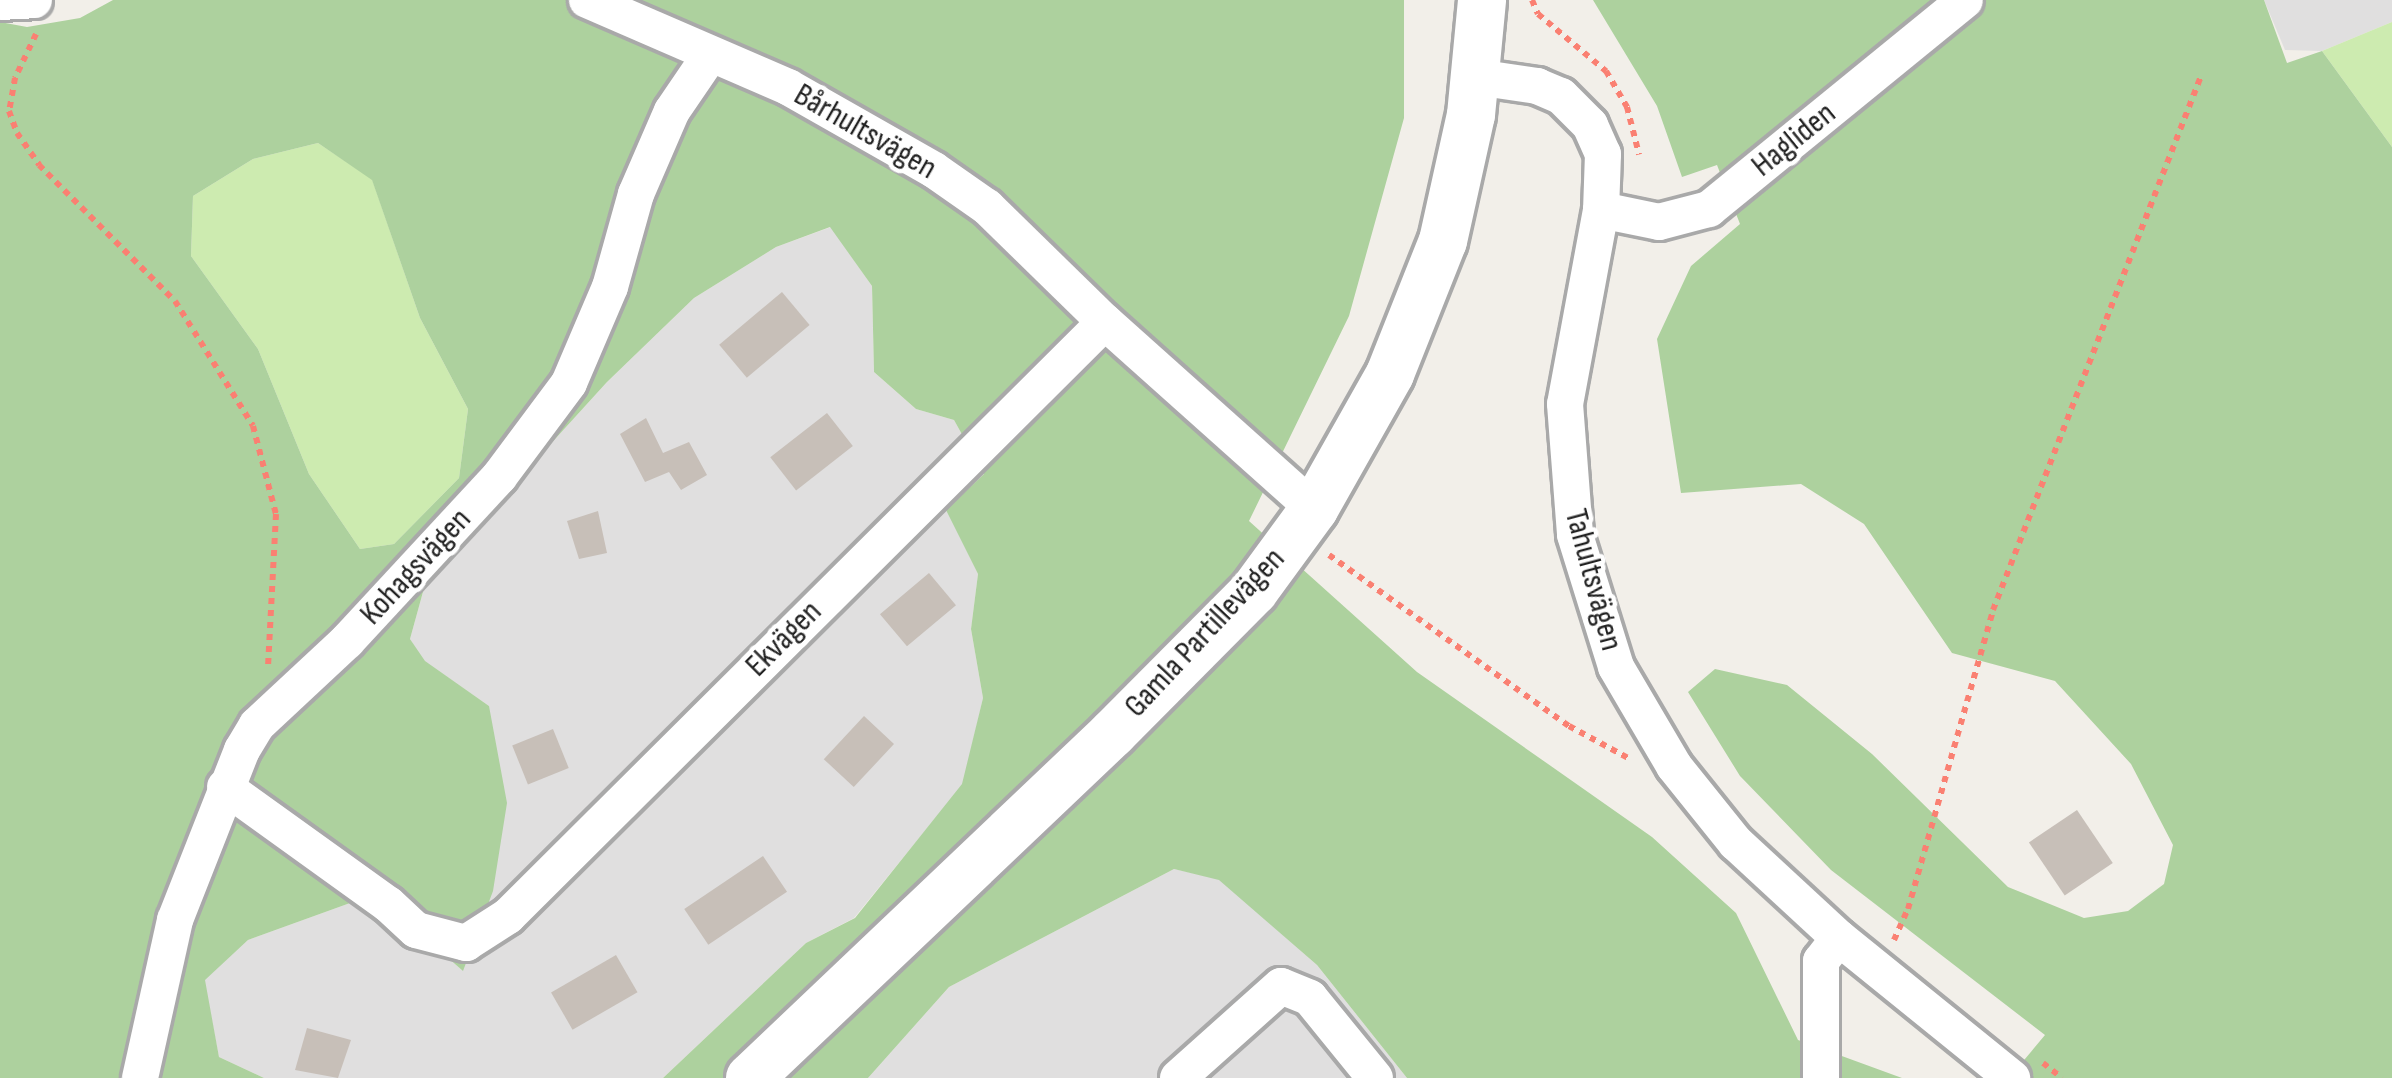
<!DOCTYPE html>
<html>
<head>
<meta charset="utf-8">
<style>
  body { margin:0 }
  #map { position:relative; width:2392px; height:1078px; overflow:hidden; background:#f2efe9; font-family:"Sofia Sans Condensed",sans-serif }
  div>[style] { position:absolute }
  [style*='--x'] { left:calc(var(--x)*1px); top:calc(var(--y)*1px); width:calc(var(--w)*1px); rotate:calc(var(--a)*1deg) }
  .residential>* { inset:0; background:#e0dfdf }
  .grass>* { inset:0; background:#cdebb0 }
  .forest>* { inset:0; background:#add19e }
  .building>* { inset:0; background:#c7bfb8; transform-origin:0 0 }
  .path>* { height:6px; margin-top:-3px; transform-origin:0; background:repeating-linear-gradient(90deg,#fa8072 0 6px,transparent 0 12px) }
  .roads { filter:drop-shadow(3px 0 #a9a9a9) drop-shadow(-3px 0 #a9a9a9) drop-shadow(0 3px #a9a9a9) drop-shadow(0 -3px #a9a9a9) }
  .minor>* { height:36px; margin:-18px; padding:0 18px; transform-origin:18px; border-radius:18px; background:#fff }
  .tertiary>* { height:48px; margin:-24px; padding:0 24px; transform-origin:24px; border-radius:24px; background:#fff }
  span { translate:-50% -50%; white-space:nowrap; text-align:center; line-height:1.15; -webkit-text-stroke:9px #fff; paint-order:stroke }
  .street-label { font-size:33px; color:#222 }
</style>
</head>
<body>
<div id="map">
  <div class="residential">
    <i style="clip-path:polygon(2264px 0,2392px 0,2392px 22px,2322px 51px,2285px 50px)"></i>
    <i style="clip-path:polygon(831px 227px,872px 286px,874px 372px,916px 409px,954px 420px,984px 474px,947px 510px,978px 574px,971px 629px,983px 698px,963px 784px,854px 918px,806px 943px,663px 1078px,264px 1078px,219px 1057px,204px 980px,248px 940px,375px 894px,462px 970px,489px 706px,424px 661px,410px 639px,426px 581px,607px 382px,694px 298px,776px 247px)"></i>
    <i style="clip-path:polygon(1174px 869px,1219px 879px,1317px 965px,1407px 1078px,868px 1078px,949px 987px)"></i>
  </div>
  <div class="grass">
    <i style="clip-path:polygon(2392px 22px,2392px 147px,2322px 51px)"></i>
    <i style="clip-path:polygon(318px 143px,372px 179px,420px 318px,468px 409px,459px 478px,394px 544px,360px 549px,309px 474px,258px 349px,191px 256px,193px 196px,253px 159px)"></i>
  </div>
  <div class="forest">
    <i style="clip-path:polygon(evenodd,113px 0,1404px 0,1404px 118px,1349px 316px,1249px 521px,1417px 672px,1652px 837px,1736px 913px,1798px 1040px,1902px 1078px,1407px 1078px,1317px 965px,1219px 880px,1174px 869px,949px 987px,868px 1078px,663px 1078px,806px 943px,855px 918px,962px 784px,983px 698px,971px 629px,978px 574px,946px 510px,984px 474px,954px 420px,916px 409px,874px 372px,872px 286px,830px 227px,776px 247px,694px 298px,607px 382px,426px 581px,410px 639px,425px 661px,489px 706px,507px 803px,493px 891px,463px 971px,375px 894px,248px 940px,205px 980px,219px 1057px,264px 1078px,0 1078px,0 22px,27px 27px,80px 18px,113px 0,318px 143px,372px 180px,420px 318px,468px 409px,459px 478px,394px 544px,360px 549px,309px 474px,258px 349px,191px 256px,193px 196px,253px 159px,318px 143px)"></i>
    <i style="clip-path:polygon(1593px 0,2264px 0,2287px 63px,2322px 51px,2392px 147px,2392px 1078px,2009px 1078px,2045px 1035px,1831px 870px,1740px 776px,1688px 692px,1715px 669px,1787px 685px,1872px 754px,2008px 887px,2084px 918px,2128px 911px,2164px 884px,2173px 845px,2131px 764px,2055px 681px,1952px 653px,1864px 524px,1801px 484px,1681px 493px,1657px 339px,1691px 266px,1740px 224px,1717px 165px,1682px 177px,1657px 106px)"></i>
  </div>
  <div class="building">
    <i style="left:782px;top:292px;width:43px;height:82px;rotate:50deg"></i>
    <i style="left:827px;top:413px;width:42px;height:72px;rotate:52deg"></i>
    <i style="clip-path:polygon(646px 418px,663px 453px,689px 442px,707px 475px,681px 490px,669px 472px,645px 482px,620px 434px)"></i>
    <i style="clip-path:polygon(598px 511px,607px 553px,579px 559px,567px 521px)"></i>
    <i style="left:929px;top:573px;width:42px;height:64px;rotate:50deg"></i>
    <i style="left:864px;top:716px;width:41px;height:59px;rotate:43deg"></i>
    <i style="left:553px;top:729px;width:42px;height:44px;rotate:68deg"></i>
    <i style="left:2077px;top:810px;width:64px;height:58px;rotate:56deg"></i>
    <i style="left:763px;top:856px;width:43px;height:95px;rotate:56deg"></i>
    <i style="left:616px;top:955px;width:43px;height:75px;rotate:60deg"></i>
    <i style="clip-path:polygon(307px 1028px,351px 1040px,338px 1078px,295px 1070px)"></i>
  </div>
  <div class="path">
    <i style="--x:1532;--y:0;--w:15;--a:67"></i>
    <i style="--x:1538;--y:14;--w:89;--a:40"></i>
    <i style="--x:1606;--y:71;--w:42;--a:59.7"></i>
    <i style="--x:1627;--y:107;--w:49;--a:75.7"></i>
    <i style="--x:36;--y:34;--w:49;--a:115.5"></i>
    <i style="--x:15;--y:78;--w:34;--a:100"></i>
    <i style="--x:9;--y:111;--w:23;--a:70"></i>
    <i style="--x:17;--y:133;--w:39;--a:55"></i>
    <i style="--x:39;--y:165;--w:192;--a:45"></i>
    <i style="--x:175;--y:301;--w:147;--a:58"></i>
    <i style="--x:253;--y:426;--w:91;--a:75.4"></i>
    <i style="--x:276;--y:514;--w:155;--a:93"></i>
    <i style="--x:1329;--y:555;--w:295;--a:35.5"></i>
    <i style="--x:1569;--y:726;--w:69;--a:28.4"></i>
    <i style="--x:1894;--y:940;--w:34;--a:-66"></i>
    <i style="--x:1908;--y:909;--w:311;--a:-74.1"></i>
    <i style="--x:1993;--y:610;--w:573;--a:-68.72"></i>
    <i style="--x:2043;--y:1063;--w:24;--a:38"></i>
  </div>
  <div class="roads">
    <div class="minor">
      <i style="--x:587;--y:0;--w:219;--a:23.4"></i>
      <i style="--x:788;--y:87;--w:168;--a:29.6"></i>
      <i style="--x:934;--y:170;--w:65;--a:34.9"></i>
      <i style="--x:987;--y:207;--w:165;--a:44.3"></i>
      <i style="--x:1105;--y:322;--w:280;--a:41.8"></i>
      <i style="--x:0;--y:2;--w:34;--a:-3"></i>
      <i style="--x:1476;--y:77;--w:62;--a:8.4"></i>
      <i style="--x:1537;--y:86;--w:26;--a:23"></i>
      <i style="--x:1561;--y:96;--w:41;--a:45"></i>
      <i style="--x:1590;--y:125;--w:32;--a:66"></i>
      <i style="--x:1603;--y:154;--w:56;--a:92"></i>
      <i style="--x:1601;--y:210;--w:197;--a:100.5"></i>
      <i style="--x:1565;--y:404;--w:131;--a:85.6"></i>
      <i style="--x:1575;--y:535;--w:138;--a:72.7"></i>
      <i style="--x:1616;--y:667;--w:115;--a:59.6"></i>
      <i style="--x:1674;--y:766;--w:99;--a:51.2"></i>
      <i style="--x:1736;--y:843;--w:140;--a:42.7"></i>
      <i style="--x:1839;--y:938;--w:223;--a:39"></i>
      <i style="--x:1601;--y:210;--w:59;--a:11.7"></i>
      <i style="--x:1659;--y:222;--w:52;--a:-14.6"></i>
      <i style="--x:1709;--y:209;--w:330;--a:-39.2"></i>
      <i style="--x:225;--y:787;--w:201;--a:35.7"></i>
      <i style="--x:388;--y:904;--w:38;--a:43"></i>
      <i style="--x:416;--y:930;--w:52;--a:14.6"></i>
      <i style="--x:466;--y:943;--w:50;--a:-32.7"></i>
      <i style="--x:508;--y:916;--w:842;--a:-44.86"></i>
      <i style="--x:140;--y:1078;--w:162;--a:-77.5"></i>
      <i style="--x:175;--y:920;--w:183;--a:-68.5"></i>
      <i style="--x:242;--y:750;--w:29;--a:-59"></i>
      <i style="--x:257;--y:725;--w:123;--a:-43"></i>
      <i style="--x:347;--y:641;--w:224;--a:-47.2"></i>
      <i style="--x:499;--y:477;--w:117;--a:-53.3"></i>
      <i style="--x:569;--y:383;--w:104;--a:-66.9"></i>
      <i style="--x:610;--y:287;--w:97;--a:-74.4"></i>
      <i style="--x:636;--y:194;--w:90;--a:-66.6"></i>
      <i style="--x:672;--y:111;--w:68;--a:-55.8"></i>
      <i style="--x:1178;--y:1078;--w:138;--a:-41.8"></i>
      <i style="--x:1281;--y:986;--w:31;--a:22"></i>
      <i style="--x:1310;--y:998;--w:103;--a:50.9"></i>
      <i style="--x:1821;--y:1078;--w:117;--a:-90"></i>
      <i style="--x:1821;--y:961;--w:29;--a:-52"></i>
    </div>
    <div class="tertiary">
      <i style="--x:750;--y:1078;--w:501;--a:-43.54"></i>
      <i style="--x:1113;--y:733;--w:200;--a:-45.2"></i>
      <i style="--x:1254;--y:591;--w:102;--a:-53.8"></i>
      <i style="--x:1314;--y:509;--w:155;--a:-60.6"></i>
      <i style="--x:1390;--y:374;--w:143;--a:-68.3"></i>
      <i style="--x:1443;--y:241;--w:129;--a:-77.5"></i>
      <i style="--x:1471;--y:115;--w:116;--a:-84.5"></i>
    </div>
  </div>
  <div class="street-label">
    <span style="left:865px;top:132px;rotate:30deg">Bårhultsvägen</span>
    <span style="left:1794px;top:140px;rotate:-39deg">Hagliden</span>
    <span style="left:416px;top:567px;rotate:-47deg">Kohagsvägen</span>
    <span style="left:1593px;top:580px;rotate:75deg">Tahultsvägen</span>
    <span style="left:1205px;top:633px;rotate:-47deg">Gamla Partillevägen</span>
    <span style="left:784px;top:639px;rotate:-45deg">Ekvägen</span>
  </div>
</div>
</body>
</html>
